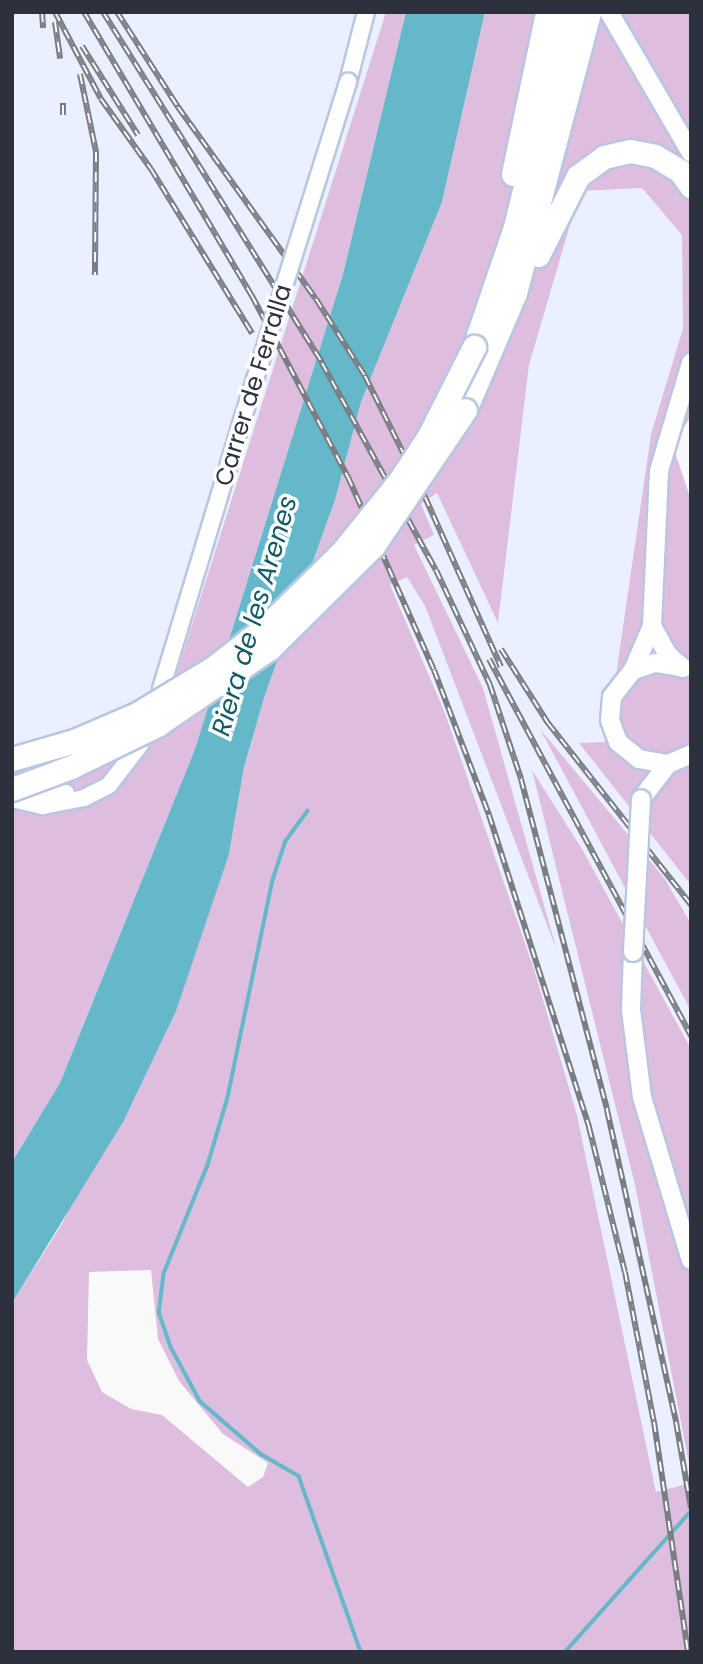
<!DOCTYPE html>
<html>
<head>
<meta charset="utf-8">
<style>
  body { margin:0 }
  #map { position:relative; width:703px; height:1664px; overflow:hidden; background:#f9f9f9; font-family:Poppins,sans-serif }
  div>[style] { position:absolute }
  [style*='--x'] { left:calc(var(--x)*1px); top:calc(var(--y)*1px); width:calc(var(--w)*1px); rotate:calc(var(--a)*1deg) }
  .built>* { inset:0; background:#eaf0ff }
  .green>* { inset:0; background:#debede }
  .water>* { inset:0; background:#64b8c9 }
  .stream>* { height:3.5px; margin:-1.75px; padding:0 1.75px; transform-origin:1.75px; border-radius:1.75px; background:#64b8c9 }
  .roads { filter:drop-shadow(2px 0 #bac5e2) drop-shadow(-2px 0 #bac5e2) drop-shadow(0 2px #bac5e2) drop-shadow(0 -2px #bac5e2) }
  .tertiary>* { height:16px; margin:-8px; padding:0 8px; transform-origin:8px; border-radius:8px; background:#fff }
  .secondary>* { height:18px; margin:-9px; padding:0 9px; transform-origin:9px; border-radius:9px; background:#fff }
  .motorway>* { height:23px; margin:-11.5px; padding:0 11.5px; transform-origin:11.5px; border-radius:11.5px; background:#fff }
  .rail>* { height:6px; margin-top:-3px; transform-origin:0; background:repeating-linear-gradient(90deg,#fff 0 10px,#7b7d85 0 20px); box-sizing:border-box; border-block:2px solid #7b7d85 }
  .bridges { filter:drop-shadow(2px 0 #bac5e2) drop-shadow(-2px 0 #bac5e2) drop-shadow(0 2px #bac5e2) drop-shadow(0 -2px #bac5e2) }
  .tertiary-bridge>* { height:16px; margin:-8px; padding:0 8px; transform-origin:8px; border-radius:8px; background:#fff }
  .secondary-bridge>* { height:18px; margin:-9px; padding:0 9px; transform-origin:9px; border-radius:9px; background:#fff }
  .motorway-bridge>* { height:23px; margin:-11.5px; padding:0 11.5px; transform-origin:11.5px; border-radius:11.5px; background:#fff }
  span { translate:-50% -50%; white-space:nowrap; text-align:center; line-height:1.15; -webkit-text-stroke:7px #fff; paint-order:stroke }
  .street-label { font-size:24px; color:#2d313d }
  .water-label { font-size:26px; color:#135a67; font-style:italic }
  .frame { position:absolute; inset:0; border:14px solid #2d313d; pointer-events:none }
</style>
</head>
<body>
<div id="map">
  <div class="built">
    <i style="clip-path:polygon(12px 12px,386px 12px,176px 675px,165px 689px,96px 721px,12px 747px)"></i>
    <i style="clip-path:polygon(642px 188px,682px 235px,683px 328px,651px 434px,616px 675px,608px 684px,599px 723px,605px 742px,580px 744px,691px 885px,691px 924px,665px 879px,542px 733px,691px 1011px,691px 1049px,582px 849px,533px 772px,635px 1185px,691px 1474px,691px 1483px,656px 1492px,577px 1115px,534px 969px,445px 713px,390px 585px,407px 577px,425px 606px,554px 940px,483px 688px,414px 544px,421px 504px,437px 492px,498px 622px,529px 365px,580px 191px)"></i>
  </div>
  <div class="green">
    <i style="clip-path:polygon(386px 12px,406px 12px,343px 274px,195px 749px,60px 1083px,12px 1162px,12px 747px,96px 721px,165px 689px,176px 675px)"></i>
    <i style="clip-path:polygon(evenodd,485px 12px,691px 12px,691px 417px,672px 443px,691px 500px,691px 885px,579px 743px,605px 742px,600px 704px,616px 675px,651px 434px,683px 328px,682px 235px,642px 188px,580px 191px,529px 365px,498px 623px,437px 493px,421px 504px,434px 535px,414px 545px,483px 688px,557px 951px,425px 606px,407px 577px,390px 585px,445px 713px,534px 969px,577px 1115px,656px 1492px,691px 1483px,691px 1652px,12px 1652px,12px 1303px,63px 1222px,229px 854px,244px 767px,265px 695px,335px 500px,361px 402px,442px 202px,485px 12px,151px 1270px,158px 1339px,179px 1381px,223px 1434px,268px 1463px,263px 1477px,248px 1487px,162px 1415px,131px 1409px,102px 1392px,87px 1360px,89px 1272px,151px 1270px)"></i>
    <i style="clip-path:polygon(540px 729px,665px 879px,691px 924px,691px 1011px)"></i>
    <i style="clip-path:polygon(532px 770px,582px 849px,691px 1049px,691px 1474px,635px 1185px)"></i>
  </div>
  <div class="water">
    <i style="clip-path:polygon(406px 12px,485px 12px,442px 202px,361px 402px,335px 500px,265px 695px,244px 767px,229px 854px,176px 1011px,123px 1122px,12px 1303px,12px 1162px,60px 1083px,195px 749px,343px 274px)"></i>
  </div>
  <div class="stream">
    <i style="--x:308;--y:811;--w:37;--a:126"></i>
    <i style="--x:286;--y:841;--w:41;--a:108.4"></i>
    <i style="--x:273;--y:880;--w:223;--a:101.7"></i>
    <i style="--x:228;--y:1098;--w:70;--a:106.6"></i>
    <i style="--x:208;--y:1165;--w:118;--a:112"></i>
    <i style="--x:164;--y:1274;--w:38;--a:97"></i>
    <i style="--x:159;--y:1312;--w:37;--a:71"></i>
    <i style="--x:171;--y:1347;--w:61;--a:61.8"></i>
    <i style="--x:200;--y:1401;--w:81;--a:41"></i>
    <i style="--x:261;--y:1454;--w:44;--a:30.1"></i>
    <i style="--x:299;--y:1476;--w:187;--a:70.6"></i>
    <i style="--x:565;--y:1652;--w:189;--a:-48.2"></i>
  </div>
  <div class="roads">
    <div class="tertiary">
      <i style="--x:348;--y:82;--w:72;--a:-75.6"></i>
      <i style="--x:161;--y:689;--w:274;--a:-73.2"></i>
      <i style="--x:32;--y:793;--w:34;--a:0"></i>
      <i style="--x:12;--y:799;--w:32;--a:13"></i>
      <i style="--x:43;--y:806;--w:42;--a:-11"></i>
      <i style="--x:84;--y:798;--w:28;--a:-27"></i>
      <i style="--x:109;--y:785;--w:51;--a:-52.2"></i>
    </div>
    <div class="secondary">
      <i style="--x:609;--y:12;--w:163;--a:59.8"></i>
      <i style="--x:652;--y:626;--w:33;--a:61"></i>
      <i style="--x:668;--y:655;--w:20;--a:41"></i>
      <i style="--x:681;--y:667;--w:26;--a:-171"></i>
      <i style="--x:655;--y:663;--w:23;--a:162"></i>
      <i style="--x:633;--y:670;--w:34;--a:128"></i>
      <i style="--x:612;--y:697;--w:23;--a:95"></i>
      <i style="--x:610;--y:720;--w:23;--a:70"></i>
      <i style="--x:618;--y:742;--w:27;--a:39"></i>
      <i style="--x:639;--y:759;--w:29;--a:10"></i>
      <i style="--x:668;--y:764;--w:25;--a:-23"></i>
      <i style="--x:633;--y:670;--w:48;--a:-66.6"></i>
      <i style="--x:652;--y:626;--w:155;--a:-87.4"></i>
      <i style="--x:659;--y:471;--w:113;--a:-73.5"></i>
      <i style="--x:641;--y:799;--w:44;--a:-52.4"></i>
      <i style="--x:633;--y:952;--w:58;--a:92"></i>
      <i style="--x:631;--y:1010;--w:88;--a:82.8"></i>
      <i style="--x:642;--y:1097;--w:170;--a:73.3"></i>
    </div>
    <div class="motorway">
      <i style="--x:513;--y:174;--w:166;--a:-78.1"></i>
      <i style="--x:538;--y:255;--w:89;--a:-63.1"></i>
      <i style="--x:578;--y:176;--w:32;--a:-36"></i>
      <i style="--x:604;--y:157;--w:27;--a:-13"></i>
      <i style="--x:630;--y:151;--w:25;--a:11"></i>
      <i style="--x:655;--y:156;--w:29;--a:31"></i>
      <i style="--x:680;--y:171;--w:19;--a:54"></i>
      <i style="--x:474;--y:347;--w:127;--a:-71.1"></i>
      <i style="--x:515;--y:227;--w:221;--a:-76.2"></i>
      <i style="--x:465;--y:410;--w:127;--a:-66.9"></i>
      <i style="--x:515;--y:293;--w:291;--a:-75.2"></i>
    </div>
  </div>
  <div class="rail">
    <i style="--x:42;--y:12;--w:16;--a:86"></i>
    <i style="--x:55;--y:12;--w:98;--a:62.1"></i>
    <i style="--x:101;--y:99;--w:86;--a:54.5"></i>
    <i style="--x:151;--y:169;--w:193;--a:58.4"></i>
    <i style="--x:84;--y:12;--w:330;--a:59.4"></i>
    <i style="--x:252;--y:296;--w:205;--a:62.1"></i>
    <i style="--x:348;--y:477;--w:211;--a:66"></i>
    <i style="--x:434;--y:670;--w:155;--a:69.2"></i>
    <i style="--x:489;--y:815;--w:328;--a:72.2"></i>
    <i style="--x:589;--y:1127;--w:149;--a:76.1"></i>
    <i style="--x:625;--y:1272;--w:153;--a:79.1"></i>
    <i style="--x:654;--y:1422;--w:232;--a:81.6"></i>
    <i style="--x:103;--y:12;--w:414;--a:58"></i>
    <i style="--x:322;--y:363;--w:236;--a:61.2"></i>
    <i style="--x:436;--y:570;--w:127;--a:64.8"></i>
    <i style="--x:490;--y:685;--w:99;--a:71.7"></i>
    <i style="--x:521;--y:779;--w:342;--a:75.4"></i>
    <i style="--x:607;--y:1110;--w:320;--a:77.5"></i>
    <i style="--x:676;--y:1422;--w:87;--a:80.1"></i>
    <i style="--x:117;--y:12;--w:113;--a:57.3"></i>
    <i style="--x:178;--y:107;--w:236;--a:54.3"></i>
    <i style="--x:316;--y:299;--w:91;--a:57.5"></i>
    <i style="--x:365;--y:376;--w:135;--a:63.6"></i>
    <i style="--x:425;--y:497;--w:186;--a:65.9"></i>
    <i style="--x:55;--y:22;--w:37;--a:82"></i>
    <i style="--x:82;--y:46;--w:105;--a:57.8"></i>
    <i style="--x:80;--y:74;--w:80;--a:78.4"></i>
    <i style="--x:96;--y:152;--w:123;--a:90.5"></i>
    <i style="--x:63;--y:115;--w:12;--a:-90"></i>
    <i style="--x:501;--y:649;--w:88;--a:57.6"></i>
    <i style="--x:548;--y:723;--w:231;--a:51.8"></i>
    <i style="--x:489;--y:659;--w:428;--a:61.8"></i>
  </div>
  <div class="bridges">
    <div class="tertiary-bridge">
      <i style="--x:240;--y:427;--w:362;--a:-72.6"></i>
    </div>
    <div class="secondary-bridge">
      <i style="--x:633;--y:952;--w:153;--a:-87"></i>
    </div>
    <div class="motorway-bridge">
      <i style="--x:12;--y:759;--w:65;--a:-16.2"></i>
      <i style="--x:74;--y:741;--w:69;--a:-23.2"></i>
      <i style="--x:137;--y:714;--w:89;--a:-31.2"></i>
      <i style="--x:213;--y:668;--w:68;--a:-37.9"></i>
      <i style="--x:267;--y:626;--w:105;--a:-44.6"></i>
      <i style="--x:342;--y:552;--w:92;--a:-51.1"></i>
      <i style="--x:400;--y:480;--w:53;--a:-56.6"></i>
      <i style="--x:429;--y:436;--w:100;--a:-63.2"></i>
      <i style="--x:12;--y:789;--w:63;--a:-20.4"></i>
      <i style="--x:71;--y:767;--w:96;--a:-26"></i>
      <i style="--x:157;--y:725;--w:137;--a:-34.3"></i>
      <i style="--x:270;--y:648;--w:145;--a:-44.7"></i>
      <i style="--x:373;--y:546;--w:164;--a:-55.9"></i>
    </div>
  </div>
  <div class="street-label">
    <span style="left:253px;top:385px;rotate:-73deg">Carrer de Ferralla</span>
  </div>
  <div class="water-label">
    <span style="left:255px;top:616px;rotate:-74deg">Riera de les Arenes</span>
  </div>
  <div class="frame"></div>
</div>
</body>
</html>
